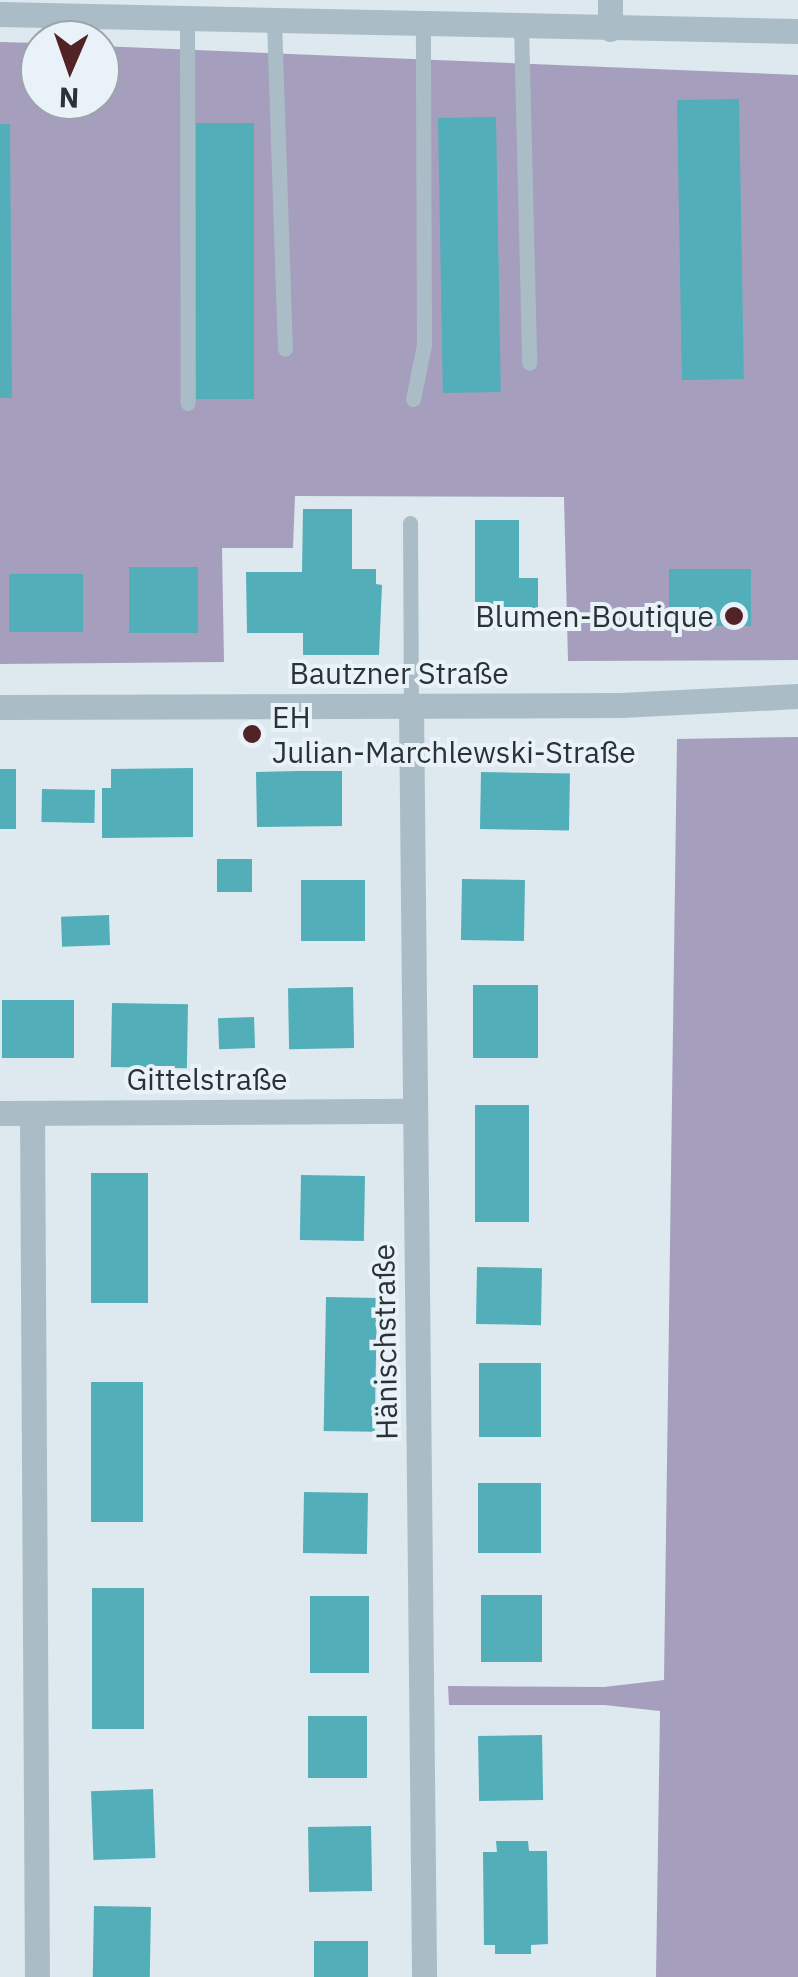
<!DOCTYPE html>
<html>
<head>
<meta charset="utf-8">
<style>
  body { margin:0 }
  #map { position:relative; width:798px; height:1977px; overflow:hidden; background:#dde8ef; font-family:"IBM Plex Sans",sans-serif }
  div>[style] { position:absolute }
  [style*='--x'] { left:calc(var(--x)*1px); top:calc(var(--y)*1px); width:calc(var(--w)*1px); rotate:calc(var(--a)*1deg) }
  .green>* { inset:0; background:#a59fbd }
  .building>* { inset:0; background:#52aeb9; transform-origin:0 0 }
  .lane>* { height:15px; margin:-7.5px; padding:0 7.5px; transform-origin:7.5px; border-radius:7.5px; background:#aabdc6 }
  .street>* { height:25px; margin:-12.5px; padding:0 12.5px; transform-origin:12.5px; border-radius:12.5px; background:#aabdc6 }
  .dots>* { width:28px; height:28px; translate:-50% -50%; box-sizing:border-box; border:5px solid #e9f2f8; border-radius:50% }
  span { translate:-50% -50%; white-space:nowrap; text-align:center; line-height:1.15; -webkit-text-stroke:8px #e9f2f8; paint-order:stroke }
  .poi-label { font-size:30px; color:#293335 }
  .right { translate:-100% -50%; text-align:right }
  .left { translate:0 -50%; text-align:left }
  .street-label { font-size:30px; color:#293335 }
  .north { position:absolute; left:20px; top:20px; width:100px; height:100px; box-sizing:border-box; background:#e9f2f8; border:2px solid #9ca6aa; border-radius:50%; rotate:182deg; font-size:28px; font-weight:700; line-height:40px; text-align:center; color:#293335 }
  .north::after { content:''; display:block; margin:auto; width:35px; height:45px; background:#522326; clip-path:polygon(50% 0,100% 100%,50% 72%,0 100%) }
</style>
</head>
<body>
<div id="map">
  <div class="green">
    <i style="clip-path:polygon(0 42px,40px 43px,40px 100px,100px 100px,100px 46px,798px 75px,798px 660px,568px 661px,564px 497px,295px 496px,293px 548px,222px 548px,224px 662px,0 664px)"></i>
    <i style="clip-path:polygon(798px 737px,798px 1977px,656px 1977px,660px 1711px,604px 1705px,449px 1705px,448px 1686px,604px 1687px,664px 1680px,677px 739px)"></i>
  </div>
  <div class="building">
    <i style="left:739px;top:99px;width:280px;height:62px;rotate:89deg"></i>
    <i style="left:496px;top:117px;width:275px;height:58px;rotate:89deg"></i>
    <i style="left:196px;top:123px;width:58px;height:276px"></i>
    <i style="clip-path:polygon(0 124px,10px 124px,12px 398px,0 398px)"></i>
    <i style="clip-path:polygon(303px 509px,352px 509px,352px 569px,376px 569px,376px 584px,382px 585px,379px 655px,303px 655px,303px 633px,247px 633px,246px 572px,302px 572px)"></i>
    <i style="clip-path:polygon(475px 520px,519px 520px,519px 578px,538px 578px,538px 629px,475px 629px)"></i>
    <i style="left:129px;top:567px;width:69px;height:66px"></i>
    <i style="left:669px;top:569px;width:82px;height:57px"></i>
    <i style="left:83px;top:574px;width:58px;height:74px;rotate:90deg"></i>
    <i style="clip-path:polygon(193px 768px,193px 837px,102px 838px,102px 788px,111px 788px,111px 769px)"></i>
    <i style="left:0;top:769px;width:16px;height:60px"></i>
    <i style="clip-path:polygon(299px 771px,342px 771px,342px 826px,257px 827px,256px 772px)"></i>
    <i style="left:481px;top:772px;width:89px;height:57px;rotate:1deg"></i>
    <i style="left:42px;top:789px;width:53px;height:33px;rotate:1deg"></i>
    <i style="left:217px;top:859px;width:35px;height:33px"></i>
    <i style="left:462px;top:879px;width:63px;height:61px;rotate:1deg"></i>
    <i style="left:301px;top:880px;width:64px;height:61px"></i>
    <i style="left:109px;top:915px;width:30px;height:48px;rotate:88deg"></i>
    <i style="left:473px;top:985px;width:65px;height:73px"></i>
    <i style="left:353px;top:987px;width:61px;height:65px;rotate:89deg"></i>
    <i style="left:2px;top:1000px;width:72px;height:58px"></i>
    <i style="left:112px;top:1003px;width:76px;height:64px;rotate:1deg"></i>
    <i style="left:254px;top:1017px;width:31px;height:36px;rotate:88deg"></i>
    <i style="left:475px;top:1105px;width:54px;height:117px"></i>
    <i style="left:91px;top:1173px;width:57px;height:130px"></i>
    <i style="left:301px;top:1175px;width:64px;height:65px;rotate:1deg"></i>
    <i style="left:477px;top:1267px;width:65px;height:57px;rotate:1deg"></i>
    <i style="left:326px;top:1297px;width:51px;height:134px;rotate:1deg"></i>
    <i style="left:479px;top:1363px;width:62px;height:74px"></i>
    <i style="left:91px;top:1382px;width:52px;height:140px"></i>
    <i style="left:541px;top:1483px;width:70px;height:63px;rotate:90deg"></i>
    <i style="left:304px;top:1492px;width:64px;height:61px;rotate:1deg"></i>
    <i style="left:92px;top:1588px;width:52px;height:141px"></i>
    <i style="left:481px;top:1595px;width:61px;height:67px"></i>
    <i style="left:310px;top:1596px;width:59px;height:77px"></i>
    <i style="left:367px;top:1716px;width:62px;height:59px;rotate:90deg"></i>
    <i style="left:542px;top:1735px;width:65px;height:64px;rotate:89deg"></i>
    <i style="left:153px;top:1789px;width:69px;height:62px;rotate:88deg"></i>
    <i style="left:371px;top:1826px;width:65px;height:63px;rotate:89deg"></i>
    <i style="clip-path:polygon(496px 1841px,528px 1841px,529px 1851px,547px 1851px,548px 1944px,531px 1945px,531px 1954px,495px 1954px,495px 1945px,484px 1945px,483px 1852px,497px 1852px)"></i>
    <i style="left:94px;top:1906px;width:57px;height:71px;rotate:1deg"></i>
    <i style="left:314px;top:1941px;width:54px;height:36px"></i>
  </div>
  <div class="lane">
    <i style="--x:187;--y:18;--w:385;--a:89.9"></i>
    <i style="--x:274;--y:20;--w:329;--a:88.1"></i>
    <i style="--x:521;--y:26;--w:337;--a:88.6"></i>
    <i style="--x:413;--y:399;--w:55;--a:-78.5"></i>
    <i style="--x:424;--y:345;--w:321;--a:-90.2"></i>
    <i style="--x:410;--y:523;--w:183;--a:89.7"></i>
  </div>
  <div class="street">
    <i style="--x:610;--y:0;--w:29;--a:90"></i>
    <i style="--x:0;--y:14;--w:798;--a:1.22"></i>
    <i style="--x:411;--y:706;--w:1271;--a:89.41"></i>
    <i style="--x:0;--y:707;--w:621;--a:-0.18"></i>
    <i style="--x:621;--y:705;--w:177;--a:-2.9"></i>
    <i style="--x:0;--y:1113;--w:415;--a:-0.3"></i>
    <i style="--x:32;--y:1113;--w:864;--a:89.67"></i>
  </div>
  <div class="dots">
    <i style="left:734px;top:616px;background:#522326"></i>
    <i style="left:252px;top:734px;background:#522326"></i>
  </div>
  <div class="poi-label">
    <span class="right" style="left:714px;top:616px">Blumen-Boutique</span>
    <span class="left" style="left:272px;top:734px">EH<br>Julian-Marchlewski-Straße</span>
  </div>
  <div class="street-label">
    <span style="left:399px;top:673px">Bautzner Straße</span>
    <span style="left:207px;top:1079px">Gittelstraße</span>
    <span style="left:385px;top:1342px;rotate:-91deg">Hänischstraße</span>
  </div>
  <div class="north">N</div>
</div>
</body>
</html>
